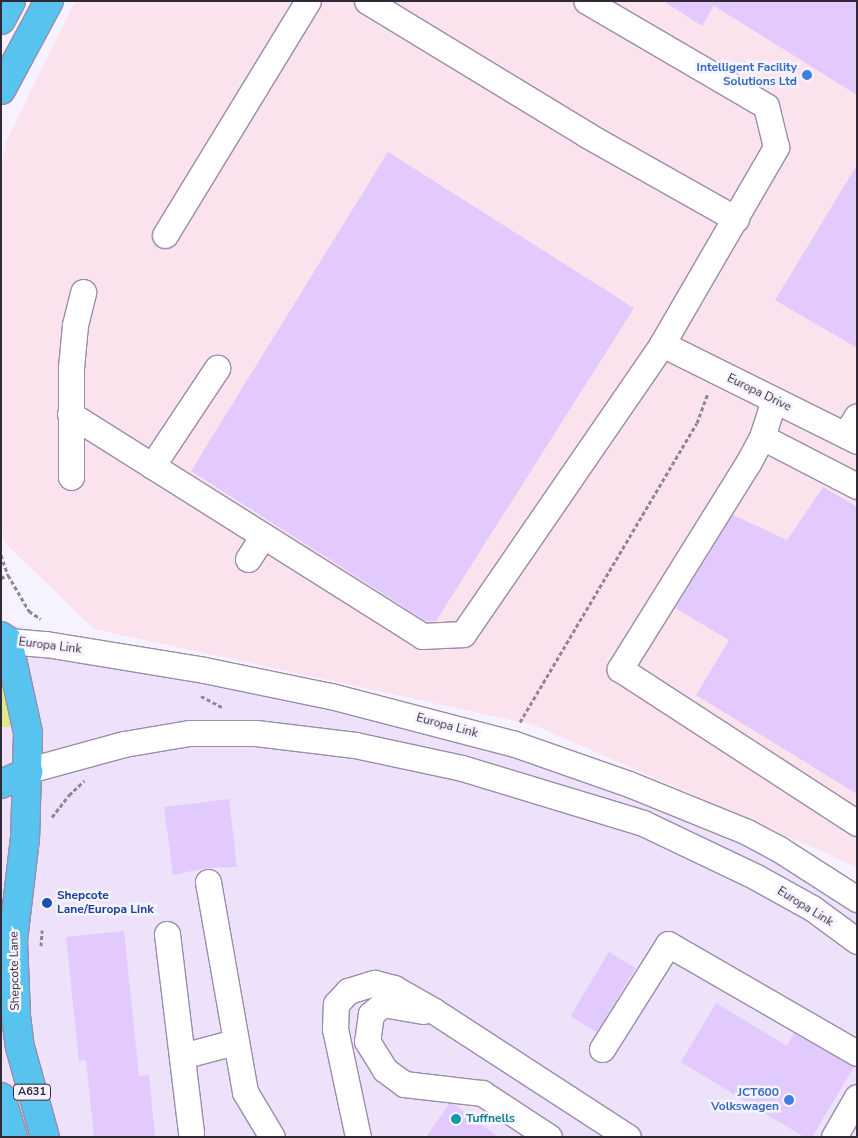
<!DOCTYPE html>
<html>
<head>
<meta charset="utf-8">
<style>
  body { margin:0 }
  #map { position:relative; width:858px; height:1138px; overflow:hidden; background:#f7f2ff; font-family:"Nunito Sans",sans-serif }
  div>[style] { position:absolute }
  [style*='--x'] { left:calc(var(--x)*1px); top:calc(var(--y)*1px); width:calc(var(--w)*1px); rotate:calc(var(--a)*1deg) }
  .built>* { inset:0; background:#ede2fa }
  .industrial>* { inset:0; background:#fbe3ed }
  .green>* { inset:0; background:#dfea8f }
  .building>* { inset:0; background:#e2cafe; transform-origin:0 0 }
  .path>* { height:3px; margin-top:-1.5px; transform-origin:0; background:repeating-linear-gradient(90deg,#8c8794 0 4px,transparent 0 6.5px) }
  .roads { filter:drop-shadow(1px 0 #9a8cab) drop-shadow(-1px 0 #9a8cab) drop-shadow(0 1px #9a8cab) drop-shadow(0 -1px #9a8cab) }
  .minor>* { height:25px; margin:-12.5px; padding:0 12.5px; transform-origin:12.5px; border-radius:12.5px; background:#fff }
  .highway>* { height:28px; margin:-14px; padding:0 14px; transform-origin:14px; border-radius:14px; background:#58c3ee }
  .dots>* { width:14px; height:14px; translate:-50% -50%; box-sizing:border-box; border:2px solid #f7f2ff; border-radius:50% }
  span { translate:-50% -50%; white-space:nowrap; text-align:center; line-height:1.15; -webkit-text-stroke:5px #f7f2ff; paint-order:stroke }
  .shield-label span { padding:1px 4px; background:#f7f2ff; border:1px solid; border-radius:4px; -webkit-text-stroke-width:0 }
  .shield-label { font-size:11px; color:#302a37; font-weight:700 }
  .shop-label { font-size:12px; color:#366cbe; font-weight:700 }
  .right { translate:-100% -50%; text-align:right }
  .street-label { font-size:12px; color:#302a37 }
  .transit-label { font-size:12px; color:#164399; font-weight:700 }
  .left { translate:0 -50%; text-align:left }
  .culture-label { font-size:12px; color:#0d838f; font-weight:700 }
  .frame { position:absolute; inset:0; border:2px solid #302a37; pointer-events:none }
</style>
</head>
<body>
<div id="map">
  <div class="built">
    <i style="clip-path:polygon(1px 623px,243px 672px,431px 718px,857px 887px,857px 1137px,1px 1137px)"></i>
  </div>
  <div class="industrial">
    <i style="clip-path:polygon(75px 1px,857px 1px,857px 867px,534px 725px,94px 629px,4px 542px,1px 527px,1px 166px,7px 140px)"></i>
  </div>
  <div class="green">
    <i style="clip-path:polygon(1px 681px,9px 710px,12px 727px,1px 727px)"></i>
  </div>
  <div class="building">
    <i style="clip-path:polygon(663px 1px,857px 1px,857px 95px,714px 6px,702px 26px)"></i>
    <i style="clip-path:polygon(388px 152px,634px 308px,436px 621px,426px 621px,191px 471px)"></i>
    <i style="clip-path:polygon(857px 165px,857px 348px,775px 300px)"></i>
    <i style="clip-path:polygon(823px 487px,857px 507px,857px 794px,696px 695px,729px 640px,675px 608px,733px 515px,787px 540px)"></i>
    <i style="clip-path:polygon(229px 799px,237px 867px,206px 868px,173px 875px,164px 807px)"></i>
    <i style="clip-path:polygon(124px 931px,139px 1076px,149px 1075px,155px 1137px,94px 1137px,86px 1060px,79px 1061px,66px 937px)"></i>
    <i style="left:609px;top:952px;width:31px;height:75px;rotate:31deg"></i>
    <i style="clip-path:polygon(716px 1003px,787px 1046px,794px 1033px,854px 1067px,812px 1137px,804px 1137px,681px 1062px)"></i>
    <i style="clip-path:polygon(449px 1104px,454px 1104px,498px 1137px,426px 1137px)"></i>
  </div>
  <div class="path">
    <i style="--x:1;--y:555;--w:21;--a:71"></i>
    <i style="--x:1;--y:578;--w:8;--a:-23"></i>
    <i style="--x:8;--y:575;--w:42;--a:59.7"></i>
    <i style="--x:29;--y:611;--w:14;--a:34"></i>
    <i style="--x:201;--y:696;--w:26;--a:28"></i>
    <i style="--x:520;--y:722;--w:347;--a:-59.4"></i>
    <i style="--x:697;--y:423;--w:32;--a:-70"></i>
    <i style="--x:52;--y:817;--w:28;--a:-52"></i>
    <i style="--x:69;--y:795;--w:21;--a:-43"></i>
    <i style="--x:41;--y:946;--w:16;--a:-86"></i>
  </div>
  <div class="roads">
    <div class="minor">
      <i style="--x:367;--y:1;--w:258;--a:31.3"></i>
      <i style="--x:587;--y:135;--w:171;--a:29.4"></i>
      <i style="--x:165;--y:235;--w:274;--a:-58.6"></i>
      <i style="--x:662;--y:344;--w:218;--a:26.4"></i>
      <i style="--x:774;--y:400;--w:39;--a:108"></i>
      <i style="--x:762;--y:437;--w:30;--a:118"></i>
      <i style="--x:748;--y:463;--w:243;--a:121.9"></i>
      <i style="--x:620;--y:669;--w:283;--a:33"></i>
      <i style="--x:70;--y:414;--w:416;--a:32.2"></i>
      <i style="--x:422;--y:636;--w:41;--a:-2.8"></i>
      <i style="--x:463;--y:634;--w:352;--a:-55.5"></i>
      <i style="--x:662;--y:344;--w:228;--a:-59.9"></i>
      <i style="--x:776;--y:147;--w:42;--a:-103.7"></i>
      <i style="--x:766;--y:106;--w:208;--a:-149.7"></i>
      <i style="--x:845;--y:435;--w:22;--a:-58"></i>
      <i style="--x:762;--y:437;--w:107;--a:27.3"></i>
      <i style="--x:152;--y:466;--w:118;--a:-56.4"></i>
      <i style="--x:71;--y:477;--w:109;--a:-90"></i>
      <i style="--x:71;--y:368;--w:43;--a:-84.7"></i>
      <i style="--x:75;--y:325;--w:34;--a:-76"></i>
      <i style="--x:248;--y:559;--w:27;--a:-57"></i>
      <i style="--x:8;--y:641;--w:38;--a:5"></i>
      <i style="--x:46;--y:644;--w:160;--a:9.3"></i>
      <i style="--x:204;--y:670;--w:130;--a:11.6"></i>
      <i style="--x:331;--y:696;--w:187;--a:14.6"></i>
      <i style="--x:512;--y:743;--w:124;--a:19.3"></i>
      <i style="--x:629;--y:784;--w:127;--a:22.1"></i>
      <i style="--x:747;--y:832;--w:36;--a:28"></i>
      <i style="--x:779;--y:849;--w:93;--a:32.7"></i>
      <i style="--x:29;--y:770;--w:98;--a:-15.3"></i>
      <i style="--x:124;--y:744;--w:66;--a:-9.6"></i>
      <i style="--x:189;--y:733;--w:67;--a:0"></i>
      <i style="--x:256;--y:733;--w:100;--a:6.9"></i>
      <i style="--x:355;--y:745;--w:109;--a:12.1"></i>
      <i style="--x:462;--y:768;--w:189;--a:16.9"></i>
      <i style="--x:643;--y:823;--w:125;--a:25.5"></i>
      <i style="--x:756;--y:877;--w:64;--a:29"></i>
      <i style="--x:812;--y:908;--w:56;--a:36.3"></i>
      <i style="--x:208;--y:882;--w:213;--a:80"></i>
      <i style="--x:245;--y:1092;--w:52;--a:59"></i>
      <i style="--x:167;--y:934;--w:200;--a:83.1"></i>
      <i style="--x:423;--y:1011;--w:41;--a:-170.1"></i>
      <i style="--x:383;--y:1004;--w:16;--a:140"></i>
      <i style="--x:371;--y:1014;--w:27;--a:98"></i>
      <i style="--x:367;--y:1041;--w:34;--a:58"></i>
      <i style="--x:385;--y:1070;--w:24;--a:36"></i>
      <i style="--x:404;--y:1084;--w:79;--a:6.6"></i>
      <i style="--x:482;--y:1093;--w:80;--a:33.3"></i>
      <i style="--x:602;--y:1049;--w:124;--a:-57.8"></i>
      <i style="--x:668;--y:944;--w:218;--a:30"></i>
      <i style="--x:182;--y:1056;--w:55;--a:-14.8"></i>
      <i style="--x:358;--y:1137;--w:110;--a:-102"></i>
      <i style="--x:335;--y:1029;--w:25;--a:-88"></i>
      <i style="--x:336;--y:1004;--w:18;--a:-47"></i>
      <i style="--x:348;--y:991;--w:28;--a:-17"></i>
      <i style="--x:375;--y:983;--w:20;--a:15"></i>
      <i style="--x:394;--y:988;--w:46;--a:29.9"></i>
      <i style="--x:434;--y:1011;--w:231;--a:33"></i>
      <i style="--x:834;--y:1137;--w:46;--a:-60.1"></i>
    </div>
    <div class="highway">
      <i style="--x:1;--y:20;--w:21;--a:-62"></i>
      <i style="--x:1;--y:90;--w:101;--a:-61.7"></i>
      <i style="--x:1;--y:636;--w:9;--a:36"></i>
      <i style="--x:8;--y:641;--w:94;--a:77.7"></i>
      <i style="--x:28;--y:733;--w:105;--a:91.6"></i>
      <i style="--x:25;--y:838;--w:103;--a:96.7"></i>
      <i style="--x:13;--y:940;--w:76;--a:87.7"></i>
      <i style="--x:16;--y:1016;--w:31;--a:83"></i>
      <i style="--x:20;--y:1047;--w:93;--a:74.5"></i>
      <i style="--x:1;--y:784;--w:30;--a:-24"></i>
      <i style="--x:1;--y:1097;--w:42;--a:73.3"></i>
    </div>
  </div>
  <div class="dots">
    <i style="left:807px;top:75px;background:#3f7fe0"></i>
    <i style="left:47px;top:903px;background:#1a4fb4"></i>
    <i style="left:789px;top:1100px;background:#3f7fe0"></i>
    <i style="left:456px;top:1119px;background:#0f9aa8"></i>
  </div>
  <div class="shield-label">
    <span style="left:32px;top:1092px">A631</span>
  </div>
  <div class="shop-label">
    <span class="right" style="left:797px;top:75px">Intelligent Facility<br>Solutions Ltd</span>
    <span class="right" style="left:779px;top:1100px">JCT600<br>Volkswagen</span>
  </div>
  <div class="street-label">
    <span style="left:759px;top:393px;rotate:26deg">Europa Drive</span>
    <span style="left:50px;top:646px;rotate:7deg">Europa Link</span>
    <span style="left:447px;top:726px;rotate:15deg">Europa Link</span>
    <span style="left:805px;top:907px;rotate:32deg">Europa Link</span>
    <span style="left:15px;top:971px;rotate:-91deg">Shepcote Lane</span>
  </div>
  <div class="transit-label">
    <span class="left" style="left:57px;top:903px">Shepcote<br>Lane/Europa Link</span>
  </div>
  <div class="culture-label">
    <span class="left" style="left:466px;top:1119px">Tuffnells</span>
  </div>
  <div class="frame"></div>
</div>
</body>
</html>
